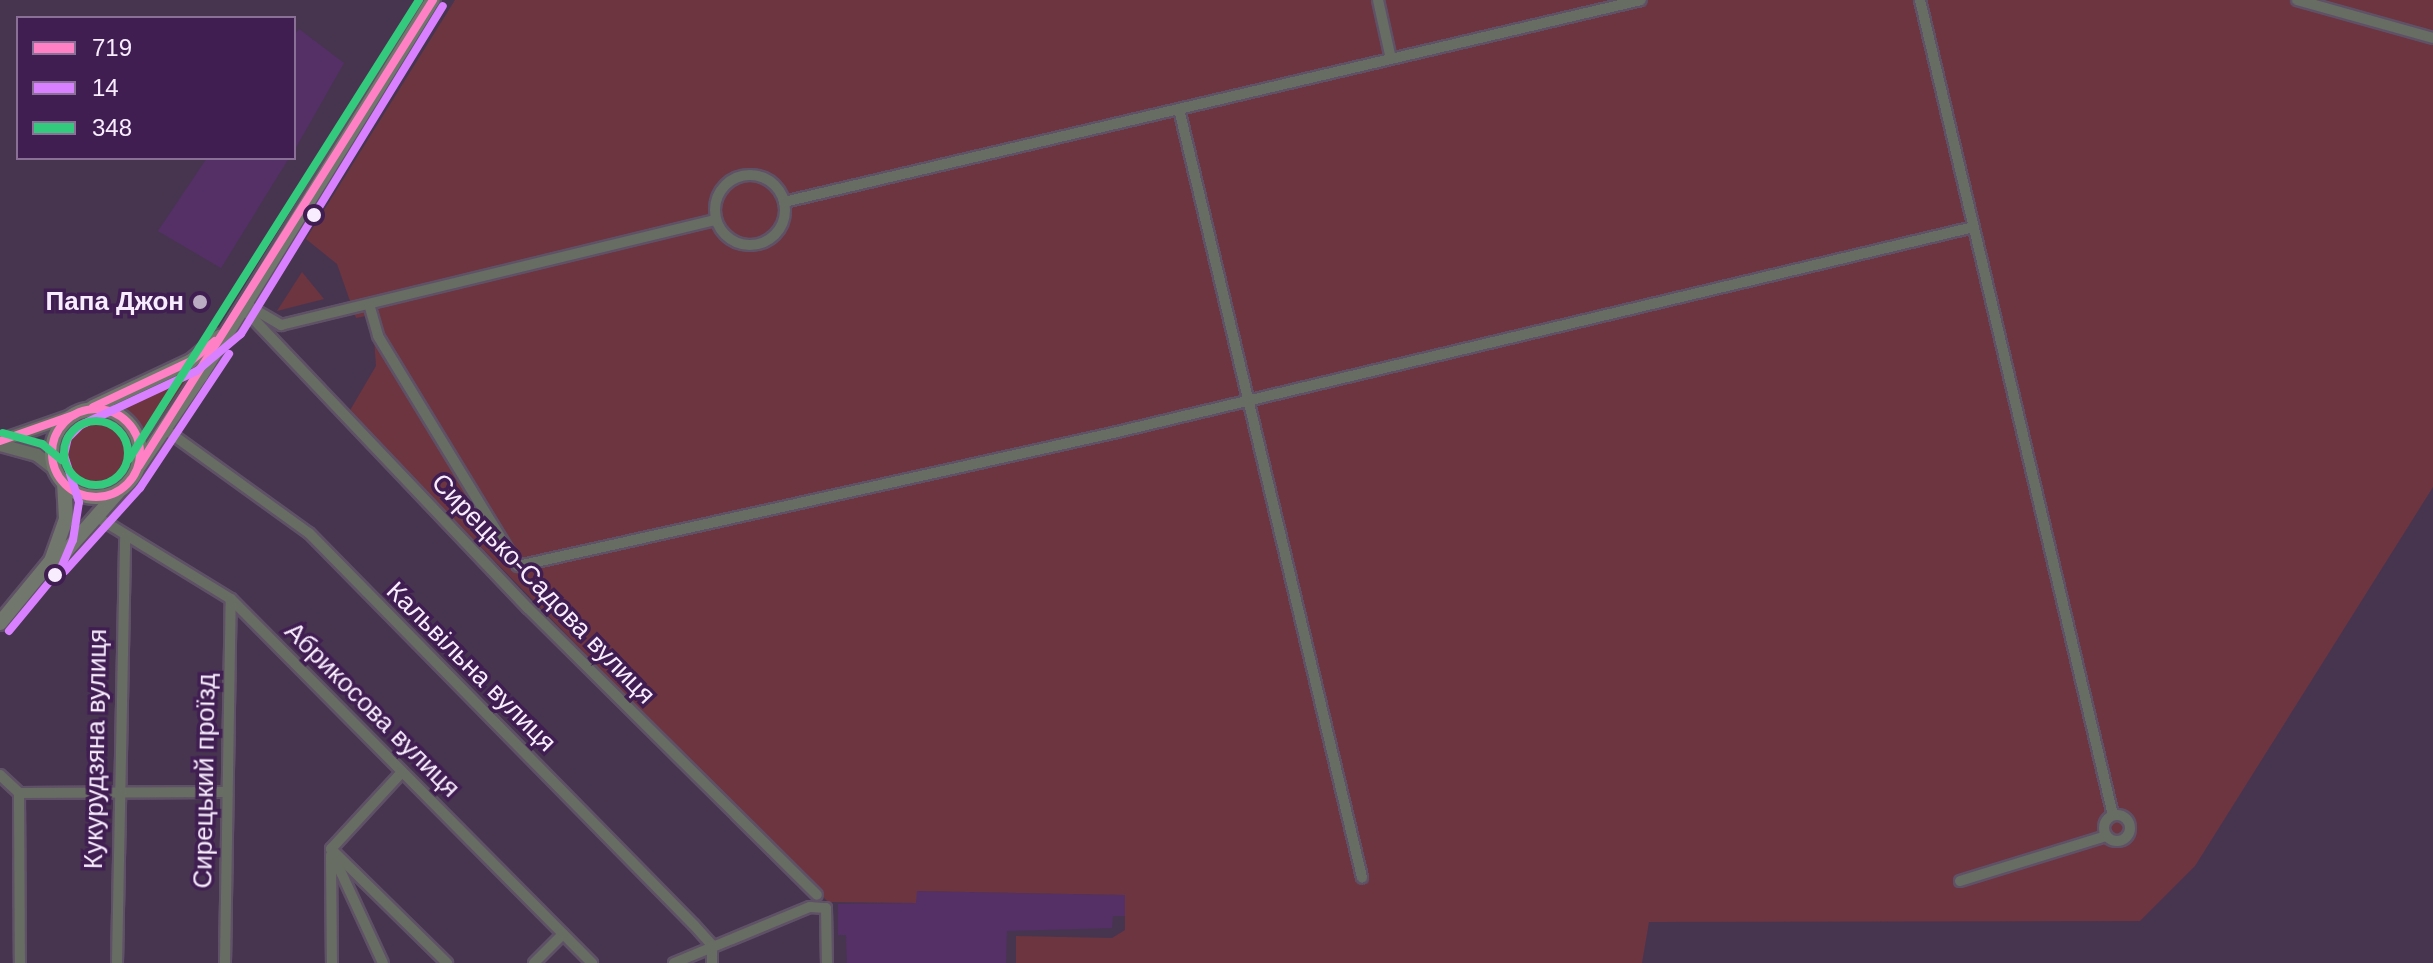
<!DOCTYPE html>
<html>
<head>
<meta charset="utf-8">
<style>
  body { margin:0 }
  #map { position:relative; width:2433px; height:963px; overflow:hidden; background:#473550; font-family:Helvetica,sans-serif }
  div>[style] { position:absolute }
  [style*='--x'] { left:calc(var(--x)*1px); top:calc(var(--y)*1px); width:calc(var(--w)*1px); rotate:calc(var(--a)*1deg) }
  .built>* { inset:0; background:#543066 }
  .green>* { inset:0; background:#6c3540 }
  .round { border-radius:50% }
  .roads { filter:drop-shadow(2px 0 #5f5166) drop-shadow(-2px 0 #5f5166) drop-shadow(0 2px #5f5166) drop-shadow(0 -2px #5f5166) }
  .minor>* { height:10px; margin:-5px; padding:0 5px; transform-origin:5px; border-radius:5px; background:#686d64 }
  .minor>.ring { margin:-5px; padding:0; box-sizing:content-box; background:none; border:10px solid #686d64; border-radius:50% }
  .tertiary>* { height:12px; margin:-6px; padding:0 6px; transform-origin:6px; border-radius:6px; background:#686d64 }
  .secondary>* { height:14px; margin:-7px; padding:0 7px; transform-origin:7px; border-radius:7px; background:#72776d }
  .secondary>.ring { margin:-7px; padding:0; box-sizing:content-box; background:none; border:14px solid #72776d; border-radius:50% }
  .bus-1>* { height:8px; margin:-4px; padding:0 4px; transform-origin:4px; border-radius:4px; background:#ff80c5 }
  .bus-1>.ring { margin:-4px; padding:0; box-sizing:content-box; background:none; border:8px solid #ff80c5; border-radius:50% }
  .bus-2>* { height:8px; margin:-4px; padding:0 4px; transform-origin:4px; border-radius:4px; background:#d880ff }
  .bus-3>* { height:8px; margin:-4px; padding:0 4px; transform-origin:4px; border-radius:4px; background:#33ca7d }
  .bus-3>.ring { margin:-4px; padding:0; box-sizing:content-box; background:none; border:8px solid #33ca7d; border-radius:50% }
  .dots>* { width:22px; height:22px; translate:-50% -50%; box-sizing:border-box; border:4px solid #401e51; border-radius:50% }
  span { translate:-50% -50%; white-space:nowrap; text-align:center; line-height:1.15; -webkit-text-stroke:7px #401e51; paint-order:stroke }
  .poi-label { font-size:26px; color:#f8ecff; font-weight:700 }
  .right { translate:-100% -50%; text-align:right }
  .street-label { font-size:26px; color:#f8ecff }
  .legend { position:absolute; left:16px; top:16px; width:280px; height:144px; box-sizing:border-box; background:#401e51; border:2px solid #8a7097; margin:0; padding:10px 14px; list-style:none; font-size:24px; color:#f8ecff }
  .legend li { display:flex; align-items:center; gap:16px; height:40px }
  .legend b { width:40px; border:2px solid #8a7097 }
</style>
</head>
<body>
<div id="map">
  <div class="built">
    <i style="clip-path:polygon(299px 29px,344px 63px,294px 151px,294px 36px)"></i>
    <i style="clip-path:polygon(207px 158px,289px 158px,221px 268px,158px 231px)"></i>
    <i style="clip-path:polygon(916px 891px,1125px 895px,1125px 916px,1113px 916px,1112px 928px,1007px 931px,1006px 963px,847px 963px,846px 935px,838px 935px,838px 904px,916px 903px)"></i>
  </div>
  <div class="green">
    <i style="clip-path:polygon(455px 0,2433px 0,2433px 487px,2195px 866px,2140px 921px,1649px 922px,1642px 963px,1016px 963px,1016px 936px,1112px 938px,1125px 930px,1125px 895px,917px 891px,916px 903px,828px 902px,349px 412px,376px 366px,374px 338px,366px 316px,356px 318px,337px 264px,306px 239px)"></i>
    <i style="clip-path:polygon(302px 272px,324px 299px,277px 311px)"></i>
    <i style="clip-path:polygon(195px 369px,199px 371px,148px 447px,137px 424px,115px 406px)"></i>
    <i class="round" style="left:59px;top:418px;width:72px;height:72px"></i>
  </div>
  <div class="roads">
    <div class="minor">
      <i style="--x:1378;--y:0;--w:60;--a:77.6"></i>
      <i style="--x:1920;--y:0;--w:838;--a:76.68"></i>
      <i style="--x:2297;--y:0;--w:141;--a:15.6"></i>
      <i style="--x:1179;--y:109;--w:790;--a:76.6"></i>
      <i class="ring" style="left:715px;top:175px;width:60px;height:60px"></i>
      <i style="--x:784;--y:202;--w:880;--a:-13.26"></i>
      <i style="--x:245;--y:304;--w:42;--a:30.3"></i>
      <i style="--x:281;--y:325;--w:447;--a:-13.6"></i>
      <i style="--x:369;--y:304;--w:33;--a:74"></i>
      <i style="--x:378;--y:336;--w:269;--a:58.7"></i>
      <i style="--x:518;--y:566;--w:610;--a:-12.6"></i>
      <i style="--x:1113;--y:433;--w:885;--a:-13.46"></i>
      <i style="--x:243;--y:308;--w:414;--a:46.5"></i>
      <i style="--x:528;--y:608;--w:407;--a:44.8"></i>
      <i style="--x:166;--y:430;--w:176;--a:35.8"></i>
      <i style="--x:309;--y:533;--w:549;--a:45.52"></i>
      <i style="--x:694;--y:925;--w:27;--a:48"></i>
      <i style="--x:712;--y:945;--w:18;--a:90"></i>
      <i style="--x:97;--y:517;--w:157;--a:31.5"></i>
      <i style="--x:231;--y:599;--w:513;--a:45.24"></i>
      <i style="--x:0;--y:775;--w:26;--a:43"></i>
      <i style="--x:19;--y:793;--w:207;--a:-0.3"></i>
      <i style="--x:19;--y:793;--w:170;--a:89.7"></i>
      <i class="ring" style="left:2104px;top:815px;width:16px;height:16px"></i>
      <i style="--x:331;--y:849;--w:163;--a:44.5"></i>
      <i style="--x:331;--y:849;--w:105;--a:-47.3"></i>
      <i style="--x:331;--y:855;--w:108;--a:89.5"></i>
      <i style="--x:333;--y:855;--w:119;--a:65.2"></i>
      <i style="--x:1960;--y:881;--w:153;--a:-17.1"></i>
      <i style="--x:117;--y:963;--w:426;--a:-88.9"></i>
      <i style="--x:225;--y:963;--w:364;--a:-89.1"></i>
      <i style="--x:534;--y:963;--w:41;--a:-45"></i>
      <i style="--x:674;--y:963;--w:147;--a:-22.4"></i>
      <i style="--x:810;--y:907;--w:16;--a:4"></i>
      <i style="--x:826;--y:908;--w:55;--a:89"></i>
    </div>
    <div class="tertiary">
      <i style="--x:0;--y:441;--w:78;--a:-19.4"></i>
      <i style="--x:0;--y:445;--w:38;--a:15"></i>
      <i style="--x:37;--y:455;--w:23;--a:38"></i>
    </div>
    <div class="secondary">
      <i style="--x:93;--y:407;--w:108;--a:-25.1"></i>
      <i style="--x:191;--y:361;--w:38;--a:-40"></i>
      <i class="ring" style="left:52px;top:409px;width:74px;height:74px"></i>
      <i style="--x:139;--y:466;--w:110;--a:-55.7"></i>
      <i style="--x:201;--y:375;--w:441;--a:-58.3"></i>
      <i style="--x:53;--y:566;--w:98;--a:-48.7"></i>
      <i style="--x:0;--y:623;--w:80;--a:-50.6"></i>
      <i style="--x:51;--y:561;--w:45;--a:-70.3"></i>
      <i style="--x:66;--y:519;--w:35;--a:-93"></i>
    </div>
  </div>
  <div class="bus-1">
    <i style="--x:93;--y:407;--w:108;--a:-25.1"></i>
    <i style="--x:191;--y:361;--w:31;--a:-40"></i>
    <i class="ring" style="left:52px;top:409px;width:80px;height:80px"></i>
    <i style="--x:0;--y:441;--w:78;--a:-19.4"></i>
    <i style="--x:139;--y:466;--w:551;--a:-57.75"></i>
  </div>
  <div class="bus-2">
    <i style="--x:65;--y:571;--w:112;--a:-47.9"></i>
    <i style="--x:140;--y:488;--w:161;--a:-56.4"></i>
    <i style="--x:9;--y:631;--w:82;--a:-50.5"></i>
    <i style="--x:61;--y:568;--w:30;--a:-67"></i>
    <i style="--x:73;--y:540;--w:38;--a:-81"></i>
    <i style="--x:79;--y:502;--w:49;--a:-107.7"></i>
    <i style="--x:64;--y:455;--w:17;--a:-77"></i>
    <i style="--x:68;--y:438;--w:18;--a:-45"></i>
    <i style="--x:81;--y:425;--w:128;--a:-25"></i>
    <i style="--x:197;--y:371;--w:57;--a:-40.1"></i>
    <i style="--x:241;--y:334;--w:385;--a:-58.4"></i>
  </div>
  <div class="bus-3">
    <i class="ring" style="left:64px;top:421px;width:56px;height:56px"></i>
    <i style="--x:3;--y:433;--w:41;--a:15.8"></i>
    <i style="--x:42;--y:444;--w:26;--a:39"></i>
    <i style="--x:129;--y:459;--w:543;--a:-57.71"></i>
  </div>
  <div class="dots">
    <i style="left:314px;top:215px;background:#f8ecff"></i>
    <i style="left:200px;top:302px;background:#baacc2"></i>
    <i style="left:55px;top:575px;background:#f8ecff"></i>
  </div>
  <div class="poi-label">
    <span class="right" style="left:184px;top:302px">Папа Джон</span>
  </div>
  <div class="street-label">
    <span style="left:543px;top:589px;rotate:46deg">Сирецько-Садова вулиця</span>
    <span style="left:471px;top:667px;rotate:45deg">Кальвільна вулиця</span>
    <span style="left:372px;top:710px;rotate:45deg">Абрикосова вулиця</span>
    <span style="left:96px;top:749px;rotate:-89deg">Кукурудзяна вулиця</span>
    <span style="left:205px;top:781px;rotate:-89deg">Сирецький проїзд</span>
  </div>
  <ul class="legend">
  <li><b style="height:10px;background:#ff80c5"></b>719</li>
  <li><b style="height:10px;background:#d880ff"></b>14</li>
  <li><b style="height:10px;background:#33ca7d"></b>348</li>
  </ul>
</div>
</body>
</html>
